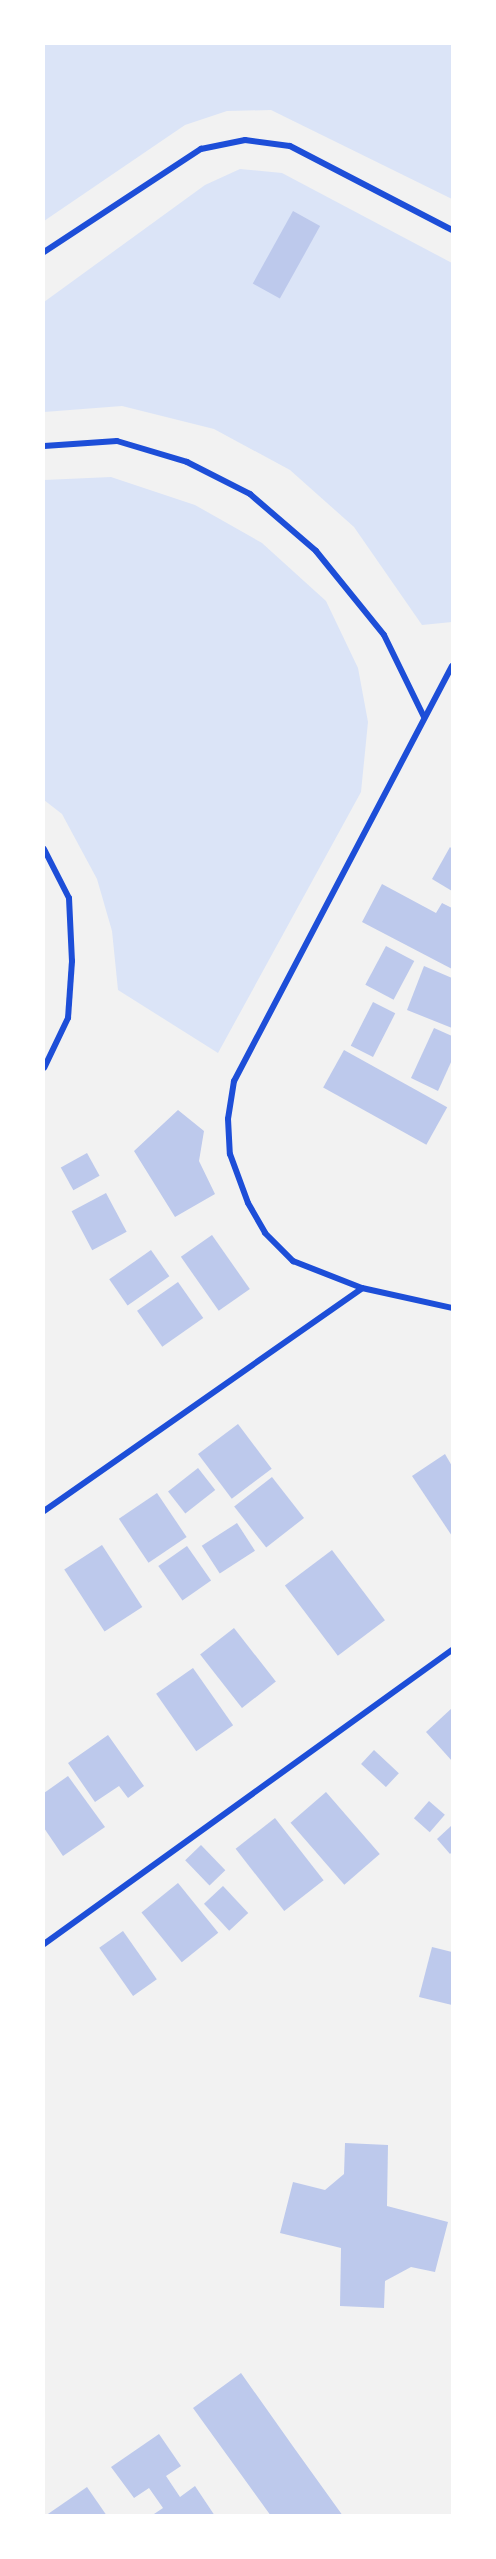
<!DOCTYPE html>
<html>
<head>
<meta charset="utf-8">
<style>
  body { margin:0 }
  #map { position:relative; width:496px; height:2559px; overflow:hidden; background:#f2f2f2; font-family:Spectral,serif }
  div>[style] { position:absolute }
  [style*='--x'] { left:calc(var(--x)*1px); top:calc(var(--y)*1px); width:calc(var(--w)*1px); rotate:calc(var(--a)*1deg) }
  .green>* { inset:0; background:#dbe4f7 }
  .building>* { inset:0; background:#bdc9ec; transform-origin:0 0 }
  .minor>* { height:6px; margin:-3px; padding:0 3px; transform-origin:3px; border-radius:3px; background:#1d4ed8 }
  span { translate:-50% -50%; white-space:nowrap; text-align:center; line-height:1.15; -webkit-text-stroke:4.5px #fff; paint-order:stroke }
  .frame { position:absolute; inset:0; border:45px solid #fff; pointer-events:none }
</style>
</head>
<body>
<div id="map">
  <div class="green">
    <i style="clip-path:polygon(44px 44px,452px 44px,452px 199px,271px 110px,227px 111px,185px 125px,44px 221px)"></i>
    <i style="clip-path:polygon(240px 169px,282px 173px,452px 263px,452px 622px,422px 625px,354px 527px,290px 470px,214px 429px,122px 406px,44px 412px,44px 302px,205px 185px)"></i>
    <i style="clip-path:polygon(111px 477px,195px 505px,262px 543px,326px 601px,358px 668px,368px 722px,361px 792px,218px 1053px,118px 990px,112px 931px,97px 879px,62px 814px,44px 800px,44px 480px)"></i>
  </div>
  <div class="building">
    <i style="left:293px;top:211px;width:31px;height:83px;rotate:29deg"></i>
    <i style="clip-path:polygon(450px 847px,452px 849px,452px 891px,432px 879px)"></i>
    <i style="clip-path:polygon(382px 884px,436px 913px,442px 903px,452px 908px,452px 969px,362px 922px)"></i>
    <i style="left:386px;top:946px;width:32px;height:44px;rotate:28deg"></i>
    <i style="clip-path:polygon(424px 966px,452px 978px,452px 1028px,407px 1010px)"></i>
    <i style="left:373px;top:1002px;width:25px;height:49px;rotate:27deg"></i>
    <i style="clip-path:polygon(434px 1028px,452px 1036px,452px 1060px,438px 1091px,411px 1078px)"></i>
    <i style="left:344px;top:1050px;width:118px;height:43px;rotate:29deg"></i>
    <i style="clip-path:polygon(178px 1110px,204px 1131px,199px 1161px,215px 1194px,175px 1217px,134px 1151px)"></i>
    <i style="left:87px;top:1153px;width:26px;height:30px;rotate:61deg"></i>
    <i style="left:106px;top:1193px;width:44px;height:39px;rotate:62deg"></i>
    <i style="left:212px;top:1235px;width:66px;height:38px;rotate:55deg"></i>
    <i style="left:151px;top:1250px;width:32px;height:51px;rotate:55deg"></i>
    <i style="left:178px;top:1282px;width:44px;height:50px;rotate:55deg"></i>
    <i style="left:238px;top:1424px;width:56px;height:50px;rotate:53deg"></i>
    <i style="clip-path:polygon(445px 1454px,452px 1466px,452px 1536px,412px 1476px)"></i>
    <i style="left:198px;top:1468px;width:28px;height:38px;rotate:52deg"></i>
    <i style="left:272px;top:1477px;width:52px;height:48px;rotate:52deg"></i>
    <i style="left:157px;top:1493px;width:53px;height:46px;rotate:56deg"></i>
    <i style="left:237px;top:1523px;width:33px;height:42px;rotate:57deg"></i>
    <i style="left:102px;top:1545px;width:74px;height:45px;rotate:57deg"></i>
    <i style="left:187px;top:1546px;width:42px;height:35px;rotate:55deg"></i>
    <i style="left:332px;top:1550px;width:88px;height:59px;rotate:53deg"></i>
    <i style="left:234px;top:1628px;width:68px;height:43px;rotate:52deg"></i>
    <i style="left:193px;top:1668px;width:70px;height:45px;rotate:55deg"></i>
    <i style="clip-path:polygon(452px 1708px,452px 1761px,426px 1732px)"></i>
    <i style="clip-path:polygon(108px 1735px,144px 1786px,128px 1798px,119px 1786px,95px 1802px,68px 1763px)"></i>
    <i style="left:374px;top:1750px;width:34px;height:19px;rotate:43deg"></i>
    <i style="clip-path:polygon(68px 1776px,105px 1827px,63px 1856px,44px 1828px,44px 1793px)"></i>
    <i style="left:326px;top:1792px;width:82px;height:47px;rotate:49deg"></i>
    <i style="left:429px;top:1801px;width:21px;height:23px;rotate:41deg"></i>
    <i style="left:275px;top:1818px;width:79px;height:50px;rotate:52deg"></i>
    <i style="clip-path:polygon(451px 1826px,452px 1852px,450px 1854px,437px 1839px)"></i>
    <i style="left:201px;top:1845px;width:35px;height:22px;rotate:46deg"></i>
    <i style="left:178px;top:1883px;width:64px;height:47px;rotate:51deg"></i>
    <i style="left:223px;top:1886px;width:37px;height:26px;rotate:47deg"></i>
    <i style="left:123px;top:1931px;width:59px;height:29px;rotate:55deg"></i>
    <i style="clip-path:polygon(432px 1947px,452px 1952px,452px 2005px,419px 1997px)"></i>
    <i style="clip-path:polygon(345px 2143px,388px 2145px,387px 2206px,448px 2222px,435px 2272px,411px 2267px,385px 2281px,384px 2308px,340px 2306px,341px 2248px,280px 2233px,293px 2182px,325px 2190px,344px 2174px)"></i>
    <i style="clip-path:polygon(241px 2373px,292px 2445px,343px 2516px,271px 2516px,193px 2408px)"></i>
    <i style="clip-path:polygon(159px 2434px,181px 2466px,166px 2476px,180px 2497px,195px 2486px,215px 2516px,151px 2516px,163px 2508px,149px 2488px,134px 2498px,111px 2467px)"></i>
    <i style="clip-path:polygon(87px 2487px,107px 2516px,45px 2516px)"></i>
  </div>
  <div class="minor">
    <i style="--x:44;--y:252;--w:188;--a:-33.3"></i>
    <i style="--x:201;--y:149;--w:45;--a:-11.6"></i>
    <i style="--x:245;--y:140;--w:45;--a:7.6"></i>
    <i style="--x:290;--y:146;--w:182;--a:27.4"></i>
    <i style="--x:44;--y:446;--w:73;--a:-3.9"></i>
    <i style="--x:117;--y:441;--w:73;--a:16.7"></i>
    <i style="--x:187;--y:462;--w:71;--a:26.9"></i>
    <i style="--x:250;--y:494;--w:87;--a:40.8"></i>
    <i style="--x:316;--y:551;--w:108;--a:51"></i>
    <i style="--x:384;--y:635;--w:91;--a:64"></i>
    <i style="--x:452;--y:666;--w:469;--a:117.7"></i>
    <i style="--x:234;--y:1081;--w:38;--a:99"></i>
    <i style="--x:228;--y:1119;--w:35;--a:87"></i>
    <i style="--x:230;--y:1154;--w:52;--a:69.8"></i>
    <i style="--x:248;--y:1203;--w:34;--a:60"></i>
    <i style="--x:265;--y:1233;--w:40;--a:45"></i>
    <i style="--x:293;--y:1261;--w:74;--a:21.4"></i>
    <i style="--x:362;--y:1288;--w:92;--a:12.5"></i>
    <i style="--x:44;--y:849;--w:55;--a:63"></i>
    <i style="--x:69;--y:898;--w:63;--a:87.3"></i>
    <i style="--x:72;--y:961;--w:57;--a:94"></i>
    <i style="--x:68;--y:1018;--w:55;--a:115.6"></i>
    <i style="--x:44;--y:1511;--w:388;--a:-35"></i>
    <i style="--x:44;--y:1944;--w:503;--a:-35.78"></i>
  </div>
  <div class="frame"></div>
</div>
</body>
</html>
